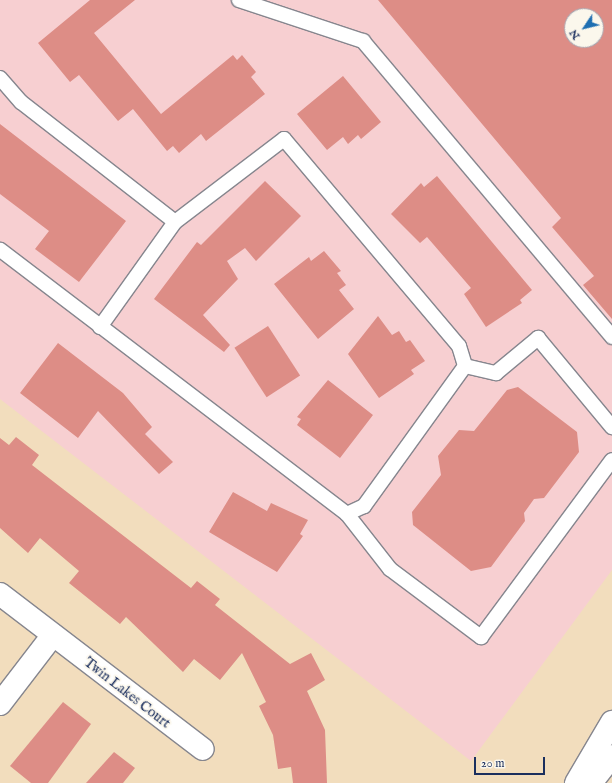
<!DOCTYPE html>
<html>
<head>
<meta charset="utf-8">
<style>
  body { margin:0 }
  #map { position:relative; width:612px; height:783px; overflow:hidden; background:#f2ddbd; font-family:"IM FELL English",serif }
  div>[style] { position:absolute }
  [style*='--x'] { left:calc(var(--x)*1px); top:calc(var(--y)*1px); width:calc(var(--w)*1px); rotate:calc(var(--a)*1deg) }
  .built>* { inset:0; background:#f7cfd1 }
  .building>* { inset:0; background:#dd8d86; transform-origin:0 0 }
  .roads { filter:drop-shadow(1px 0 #86868e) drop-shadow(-1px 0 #86868e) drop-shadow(0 1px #86868e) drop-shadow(0 -1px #86868e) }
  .service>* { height:14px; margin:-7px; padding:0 7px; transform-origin:7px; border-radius:7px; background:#fff }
  .minor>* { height:22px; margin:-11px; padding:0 11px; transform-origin:11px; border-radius:11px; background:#fff }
  .motorway>* { height:22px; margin:-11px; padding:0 11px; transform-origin:11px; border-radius:11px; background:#fff }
  span { translate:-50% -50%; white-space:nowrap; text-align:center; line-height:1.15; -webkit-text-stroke:3.5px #fbf7ec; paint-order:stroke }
  .street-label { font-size:14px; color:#1b2f5e }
  .north { position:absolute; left:564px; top:8px; width:40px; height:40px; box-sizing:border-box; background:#fbf7ec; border:1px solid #a1a7b3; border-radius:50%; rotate:235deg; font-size:11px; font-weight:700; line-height:16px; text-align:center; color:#1b2f5e }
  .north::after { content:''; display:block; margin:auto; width:14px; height:18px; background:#1f6fb2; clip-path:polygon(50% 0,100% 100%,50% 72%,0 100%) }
  .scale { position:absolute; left:474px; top:757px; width:71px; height:18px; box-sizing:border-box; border:2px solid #1b2f5e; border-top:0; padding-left:5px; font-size:12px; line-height:14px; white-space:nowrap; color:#1b2f5e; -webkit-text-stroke:3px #fbf7ec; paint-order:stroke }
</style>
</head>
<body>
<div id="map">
  <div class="built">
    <i style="clip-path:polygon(evenodd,0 0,612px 0,612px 570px,471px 761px,0 399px,0 0,572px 16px,596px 16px,596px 40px,572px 40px,572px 16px)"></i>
  </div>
  <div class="building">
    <i style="clip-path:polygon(90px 0,135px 0,94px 33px,161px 114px,233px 55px,237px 60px,242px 55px,256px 72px,251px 77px,265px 94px,206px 141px,201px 134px,179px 153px,173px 146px,167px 151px,133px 109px,118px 121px,79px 75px,70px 82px,38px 43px)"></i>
    <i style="clip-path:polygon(evenodd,378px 0,612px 0,612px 319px,583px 285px,594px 276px,552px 227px,561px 218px,378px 0,572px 16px,596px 16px,596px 40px,572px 40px,572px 16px)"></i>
    <i style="clip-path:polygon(343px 76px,381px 122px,361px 139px,358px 135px,348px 144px,343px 137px,327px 150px,297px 114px)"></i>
    <i style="clip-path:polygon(0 124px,126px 221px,79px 282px,35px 249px,49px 231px,0 194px)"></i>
    <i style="clip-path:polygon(437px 176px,532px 290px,520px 300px,522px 303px,486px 327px,464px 294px,471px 288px,427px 237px,420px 243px,391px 214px,421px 183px,424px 187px)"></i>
    <i style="clip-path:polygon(265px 181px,301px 216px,256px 261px,245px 248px,227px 261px,238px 279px,203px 315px,230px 345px,224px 352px,154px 299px,197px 242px,201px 245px)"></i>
    <i style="clip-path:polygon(324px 251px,341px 271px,337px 273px,346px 285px,339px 290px,354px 309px,318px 339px,274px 284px,309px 257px,311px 261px)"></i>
    <i style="clip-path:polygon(378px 316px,392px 335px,399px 331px,406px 342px,410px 340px,425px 361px,411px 370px,414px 374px,379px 398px,348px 354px)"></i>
    <i style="left:268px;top:326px;width:59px;height:40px;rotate:57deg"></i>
    <i style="clip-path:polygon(58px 343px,123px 393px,152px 427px,145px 434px,173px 462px,159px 474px,98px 411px,78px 438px,20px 393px)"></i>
    <i style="clip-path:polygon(328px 380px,373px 415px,340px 458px,297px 425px,301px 419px,297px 417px)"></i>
    <i style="clip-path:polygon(518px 387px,577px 432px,579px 452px,544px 498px,534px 499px,524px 513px,525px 521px,491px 567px,471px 571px,413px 525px,412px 512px,441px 475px,438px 456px,459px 430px,474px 431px,507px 390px)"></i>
    <i style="clip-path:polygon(16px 437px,39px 455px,32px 465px,191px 588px,197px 581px,220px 599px,215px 605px,290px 664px,311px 653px,325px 680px,307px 691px,325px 730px,327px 783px,293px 783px,291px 767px,278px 769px,273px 735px,259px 706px,266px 702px,242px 653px,220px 680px,194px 659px,183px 672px,126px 617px,120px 624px,69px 583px,79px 571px,40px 538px,28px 553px,0 528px,0 438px,9px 445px)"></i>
    <i style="clip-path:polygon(233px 492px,267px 511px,271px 503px,308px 520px,300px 534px,303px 536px,277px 572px,209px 532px)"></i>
    <i style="clip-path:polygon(63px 702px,91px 724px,48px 783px,31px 783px,10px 766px)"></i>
    <i style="clip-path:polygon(114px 752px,135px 768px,123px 783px,86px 783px)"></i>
  </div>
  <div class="roads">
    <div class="service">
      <i style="--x:239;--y:0;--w:131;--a:18.3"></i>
      <i style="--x:363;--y:41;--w:387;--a:49.9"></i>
      <i style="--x:0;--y:78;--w:32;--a:49"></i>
      <i style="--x:21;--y:102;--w:195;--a:37.9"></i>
      <i style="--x:175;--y:222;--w:137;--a:-37.3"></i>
      <i style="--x:284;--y:139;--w:271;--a:49.8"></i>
      <i style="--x:459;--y:346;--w:21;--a:73"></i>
      <i style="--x:465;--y:366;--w:173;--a:125.8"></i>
      <i style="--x:364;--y:506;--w:19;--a:155"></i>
      <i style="--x:347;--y:514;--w:436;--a:-142.7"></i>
      <i style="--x:100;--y:327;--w:129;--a:-54.5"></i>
      <i style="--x:465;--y:366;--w:32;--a:13"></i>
      <i style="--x:496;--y:373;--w:55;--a:-39.8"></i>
      <i style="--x:538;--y:338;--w:116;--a:50.3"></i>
      <i style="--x:347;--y:514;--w:70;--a:52"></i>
      <i style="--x:390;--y:569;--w:114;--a:36.8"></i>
      <i style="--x:481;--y:637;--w:220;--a:-53.5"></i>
    </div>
    <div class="minor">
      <i style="--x:0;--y:594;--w:255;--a:37.4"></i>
      <i style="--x:0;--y:704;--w:87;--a:-52.5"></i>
    </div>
    <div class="motorway">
      <i style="--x:576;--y:783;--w:71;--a:-59.5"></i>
      <i style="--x:591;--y:783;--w:34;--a:-52"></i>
    </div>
  </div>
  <div class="street-label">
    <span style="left:127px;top:693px;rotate:38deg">Twin Lakes Court</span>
  </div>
  <div class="north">N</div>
  <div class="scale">20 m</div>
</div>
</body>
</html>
